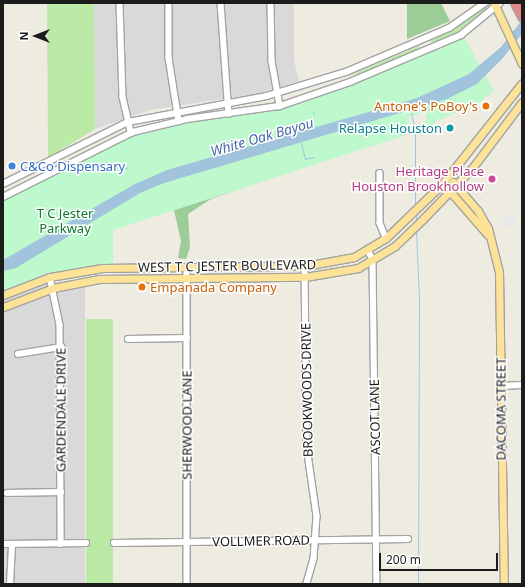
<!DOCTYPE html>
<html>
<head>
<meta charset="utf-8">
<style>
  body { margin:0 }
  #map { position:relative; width:525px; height:587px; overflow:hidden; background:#eeece1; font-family:"Noto Sans",sans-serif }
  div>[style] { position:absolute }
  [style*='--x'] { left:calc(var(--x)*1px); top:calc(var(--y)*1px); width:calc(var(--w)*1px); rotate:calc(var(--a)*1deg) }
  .residential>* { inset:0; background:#dad9d9; transform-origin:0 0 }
  .grass>* { inset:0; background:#bbe9a6; transform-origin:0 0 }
  .forest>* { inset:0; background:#9ccd96 }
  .park>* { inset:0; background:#bdf9cd }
  .parking>* { inset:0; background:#e8e8e8 }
  .round { border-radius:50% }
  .water>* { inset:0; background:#a1c4dc }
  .stream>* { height:1px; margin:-0.5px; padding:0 0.5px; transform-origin:0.5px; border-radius:0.5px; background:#a1c4dc }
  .roads { filter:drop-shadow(1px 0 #a3a3a3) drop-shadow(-1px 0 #a3a3a3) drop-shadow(0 1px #a3a3a3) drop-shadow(0 -1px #a3a3a3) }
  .minor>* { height:5.5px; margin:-2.75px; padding:0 2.75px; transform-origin:2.75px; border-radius:2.75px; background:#fff }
  .major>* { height:7px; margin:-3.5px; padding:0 3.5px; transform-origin:3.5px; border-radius:3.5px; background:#fce398 }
  .highway>* { height:8px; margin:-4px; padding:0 4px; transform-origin:4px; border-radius:4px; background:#e68888 }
  .dots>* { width:11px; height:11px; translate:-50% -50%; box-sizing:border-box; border:2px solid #fff; border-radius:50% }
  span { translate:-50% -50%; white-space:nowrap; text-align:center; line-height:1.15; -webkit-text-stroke:3px #fff; paint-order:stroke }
  .food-label { font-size:13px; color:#c56008 }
  .right { translate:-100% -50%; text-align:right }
  .left { translate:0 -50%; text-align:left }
  .culture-label { font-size:13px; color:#0d838f }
  .shop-label { font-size:13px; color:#366cbe }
  .hotel-label { font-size:13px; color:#b23c85 }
  .park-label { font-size:13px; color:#0a7a28 }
  .street-label { font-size:13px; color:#1c1c1c }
  .water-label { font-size:14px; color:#4968ab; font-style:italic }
  .frame { position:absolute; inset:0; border:4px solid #1c1c1c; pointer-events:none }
  .north { position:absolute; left:16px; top:16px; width:40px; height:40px; -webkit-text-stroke:3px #fff; paint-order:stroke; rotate:270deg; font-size:11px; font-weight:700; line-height:16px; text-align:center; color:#1c1c1c }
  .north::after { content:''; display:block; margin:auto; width:14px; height:18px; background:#1c1c1c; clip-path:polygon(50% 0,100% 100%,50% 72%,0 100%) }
  .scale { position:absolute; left:379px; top:553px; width:119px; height:18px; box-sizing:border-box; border:2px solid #1c1c1c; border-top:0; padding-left:5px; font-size:12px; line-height:14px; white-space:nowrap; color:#1c1c1c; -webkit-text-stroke:3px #fff; paint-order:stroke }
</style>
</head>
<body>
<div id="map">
  <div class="residential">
    <i style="clip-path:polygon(94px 3px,294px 3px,294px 60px,299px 81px,256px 94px,150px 110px,95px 129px)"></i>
    <i style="left:85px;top:283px;width:301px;height:86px;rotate:90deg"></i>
  </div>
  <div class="grass">
    <i style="clip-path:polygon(47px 3px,94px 3px,95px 129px,48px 158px)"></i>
    <i style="clip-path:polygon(485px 6px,487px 10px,451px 36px,438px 42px,429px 42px)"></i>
    <i style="clip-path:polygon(421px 45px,418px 50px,370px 71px,351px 75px)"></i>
    <i style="left:86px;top:319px;width:27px;height:265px"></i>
  </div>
  <div class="forest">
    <i style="clip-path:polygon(407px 3px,441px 3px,450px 21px,407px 39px)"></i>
    <i style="clip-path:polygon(250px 185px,211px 199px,188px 214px,190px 247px,186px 259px,178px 258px,181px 241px,174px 210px)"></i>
  </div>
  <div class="park">
    <i style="clip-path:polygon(463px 35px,494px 91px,471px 109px,467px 107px,437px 121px,423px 137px,427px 111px,408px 117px,411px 128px,405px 131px,406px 135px,113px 230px,113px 265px,63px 271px,3px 292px,3px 200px,135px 134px,179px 123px,262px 110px,367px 77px)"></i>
  </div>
  <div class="parking">
    <i class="round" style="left:502px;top:214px;width:14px;height:14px"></i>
  </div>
  <div class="water">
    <i style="clip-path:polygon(522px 20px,522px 34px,502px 59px,477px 84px,447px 99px,164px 183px,140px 193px,16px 268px,3px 271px,3px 260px,135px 184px,167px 170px,417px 98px,469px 74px,501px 47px)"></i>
  </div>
  <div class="stream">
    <i style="--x:313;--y:112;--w:2;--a:63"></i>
    <i style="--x:411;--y:113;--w:17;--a:77"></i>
    <i style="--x:415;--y:130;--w:75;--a:90"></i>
    <i style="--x:301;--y:143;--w:16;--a:76"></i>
    <i style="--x:305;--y:159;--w:9;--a:-13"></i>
    <i style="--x:126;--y:167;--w:2;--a:63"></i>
    <i style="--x:416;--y:214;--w:7;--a:90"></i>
    <i style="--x:416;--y:230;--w:70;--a:87.5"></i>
    <i style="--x:419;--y:300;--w:284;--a:90.2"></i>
  </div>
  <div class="roads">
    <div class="minor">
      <i style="--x:120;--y:3;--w:94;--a:88.2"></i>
      <i style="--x:123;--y:97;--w:37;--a:77"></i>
      <i style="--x:169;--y:3;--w:55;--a:90"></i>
      <i style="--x:169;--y:58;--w:64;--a:81"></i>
      <i style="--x:221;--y:3;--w:111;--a:85.9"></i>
      <i style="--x:271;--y:3;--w:58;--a:89"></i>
      <i style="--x:272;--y:61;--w:46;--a:79.9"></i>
      <i style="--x:380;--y:173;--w:50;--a:90"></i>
      <i style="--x:380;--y:223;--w:16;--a:68"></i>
      <i style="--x:3;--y:184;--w:140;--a:-26.4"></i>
      <i style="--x:128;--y:122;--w:141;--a:-10.6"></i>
      <i style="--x:267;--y:96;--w:83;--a:-16.9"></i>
      <i style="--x:346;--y:72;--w:112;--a:-23.1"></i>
      <i style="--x:449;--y:28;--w:44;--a:-34.8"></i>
      <i style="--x:3;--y:197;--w:145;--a:-26.6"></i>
      <i style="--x:133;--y:132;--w:56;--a:-13.5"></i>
      <i style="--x:187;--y:119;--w:94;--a:-8"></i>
      <i style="--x:280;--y:106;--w:74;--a:-18.9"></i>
      <i style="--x:350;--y:82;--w:121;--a:-22.9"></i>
      <i style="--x:461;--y:35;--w:50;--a:-39.4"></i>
      <i style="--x:368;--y:250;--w:11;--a:63"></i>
      <i style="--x:373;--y:260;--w:324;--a:89.3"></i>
      <i style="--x:305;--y:266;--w:181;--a:89.4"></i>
      <i style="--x:307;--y:447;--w:70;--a:81.8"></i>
      <i style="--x:317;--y:516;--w:43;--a:94"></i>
      <i style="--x:314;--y:559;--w:26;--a:106"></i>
      <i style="--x:187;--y:267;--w:317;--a:90"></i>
      <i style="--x:50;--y:277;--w:49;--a:78.2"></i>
      <i style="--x:60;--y:325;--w:219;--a:89.7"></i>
      <i style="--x:128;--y:339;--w:59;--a:-1"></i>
      <i style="--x:18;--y:354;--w:44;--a:-9.2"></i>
      <i style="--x:501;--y:386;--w:21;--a:-3"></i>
      <i style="--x:7;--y:493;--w:54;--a:-1.1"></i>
      <i style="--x:114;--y:543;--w:294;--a:-0.8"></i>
      <i style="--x:3;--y:544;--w:83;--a:-0.7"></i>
      <i style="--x:10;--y:584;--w:39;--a:-87"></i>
    </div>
    <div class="major">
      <i style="--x:494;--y:3;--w:67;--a:65.3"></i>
      <i style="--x:453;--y:182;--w:38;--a:49"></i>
      <i style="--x:478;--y:211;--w:20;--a:60"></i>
      <i style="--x:488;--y:228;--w:45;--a:76"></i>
      <i style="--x:499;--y:272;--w:312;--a:89.1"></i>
      <i style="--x:447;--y:188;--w:62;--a:48.9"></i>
      <i style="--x:3;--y:295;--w:50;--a:-21"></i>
      <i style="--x:50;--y:277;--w:53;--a:-9.8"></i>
      <i style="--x:102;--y:268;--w:203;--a:-0.6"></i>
      <i style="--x:305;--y:266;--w:50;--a:-10.4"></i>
      <i style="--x:354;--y:257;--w:37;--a:-31"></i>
      <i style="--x:386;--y:238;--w:79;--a:-44"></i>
      <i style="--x:443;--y:183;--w:127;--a:-51.7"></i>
      <i style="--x:3;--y:307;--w:53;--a:-20.8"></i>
      <i style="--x:53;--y:288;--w:47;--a:-11.1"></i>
      <i style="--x:99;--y:279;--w:206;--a:-0.6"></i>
      <i style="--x:305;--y:277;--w:54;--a:-9.6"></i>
      <i style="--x:358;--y:268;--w:43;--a:-30.7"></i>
      <i style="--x:395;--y:246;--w:39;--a:-44"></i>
      <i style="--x:423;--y:219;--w:72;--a:-46.1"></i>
      <i style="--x:473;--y:167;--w:81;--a:-53"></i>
    </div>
    <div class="highway">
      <i style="--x:515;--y:3;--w:16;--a:63"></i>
    </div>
  </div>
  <div class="dots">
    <i style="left:486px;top:106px;background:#e8710a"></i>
    <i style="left:450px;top:128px;background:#0f9aa8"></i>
    <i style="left:12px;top:166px;background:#3f7fe0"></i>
    <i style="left:492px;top:179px;background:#d1479c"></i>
    <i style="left:142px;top:287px;background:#e8710a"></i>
  </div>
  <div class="food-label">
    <span class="right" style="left:478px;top:106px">Antone's PoBoy's</span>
    <span class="left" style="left:150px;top:287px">Empanada Company</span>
  </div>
  <div class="culture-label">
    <span class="right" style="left:442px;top:128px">Relapse Houston</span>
  </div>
  <div class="shop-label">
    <span class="left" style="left:20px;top:166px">C&amp;Co Dispensary</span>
  </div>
  <div class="hotel-label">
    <span class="right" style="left:484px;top:179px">Heritage Place<br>Houston Brookhollow</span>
  </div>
  <div class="park-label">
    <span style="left:65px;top:221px">T C Jester<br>Parkway</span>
  </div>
  <div class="street-label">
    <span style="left:227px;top:266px;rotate:-1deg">WEST T C JESTER BOULEVARD</span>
    <span style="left:307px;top:390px;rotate:-91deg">BROOKWOODS DRIVE</span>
    <span style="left:501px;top:409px;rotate:-90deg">DACOMA STREET</span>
    <span style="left:61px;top:410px;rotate:-90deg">GARDENDALE DRIVE</span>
    <span style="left:375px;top:417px;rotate:-91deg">ASCOT LANE</span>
    <span style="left:187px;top:425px;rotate:-90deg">SHERWOOD LANE</span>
    <span style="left:261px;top:541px;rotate:-1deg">VOLLMER ROAD</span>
  </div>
  <div class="water-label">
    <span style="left:262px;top:137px;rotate:-16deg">White Oak Bayou</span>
  </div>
  <div class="frame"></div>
  <div class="north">N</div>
  <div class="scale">200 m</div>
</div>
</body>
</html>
